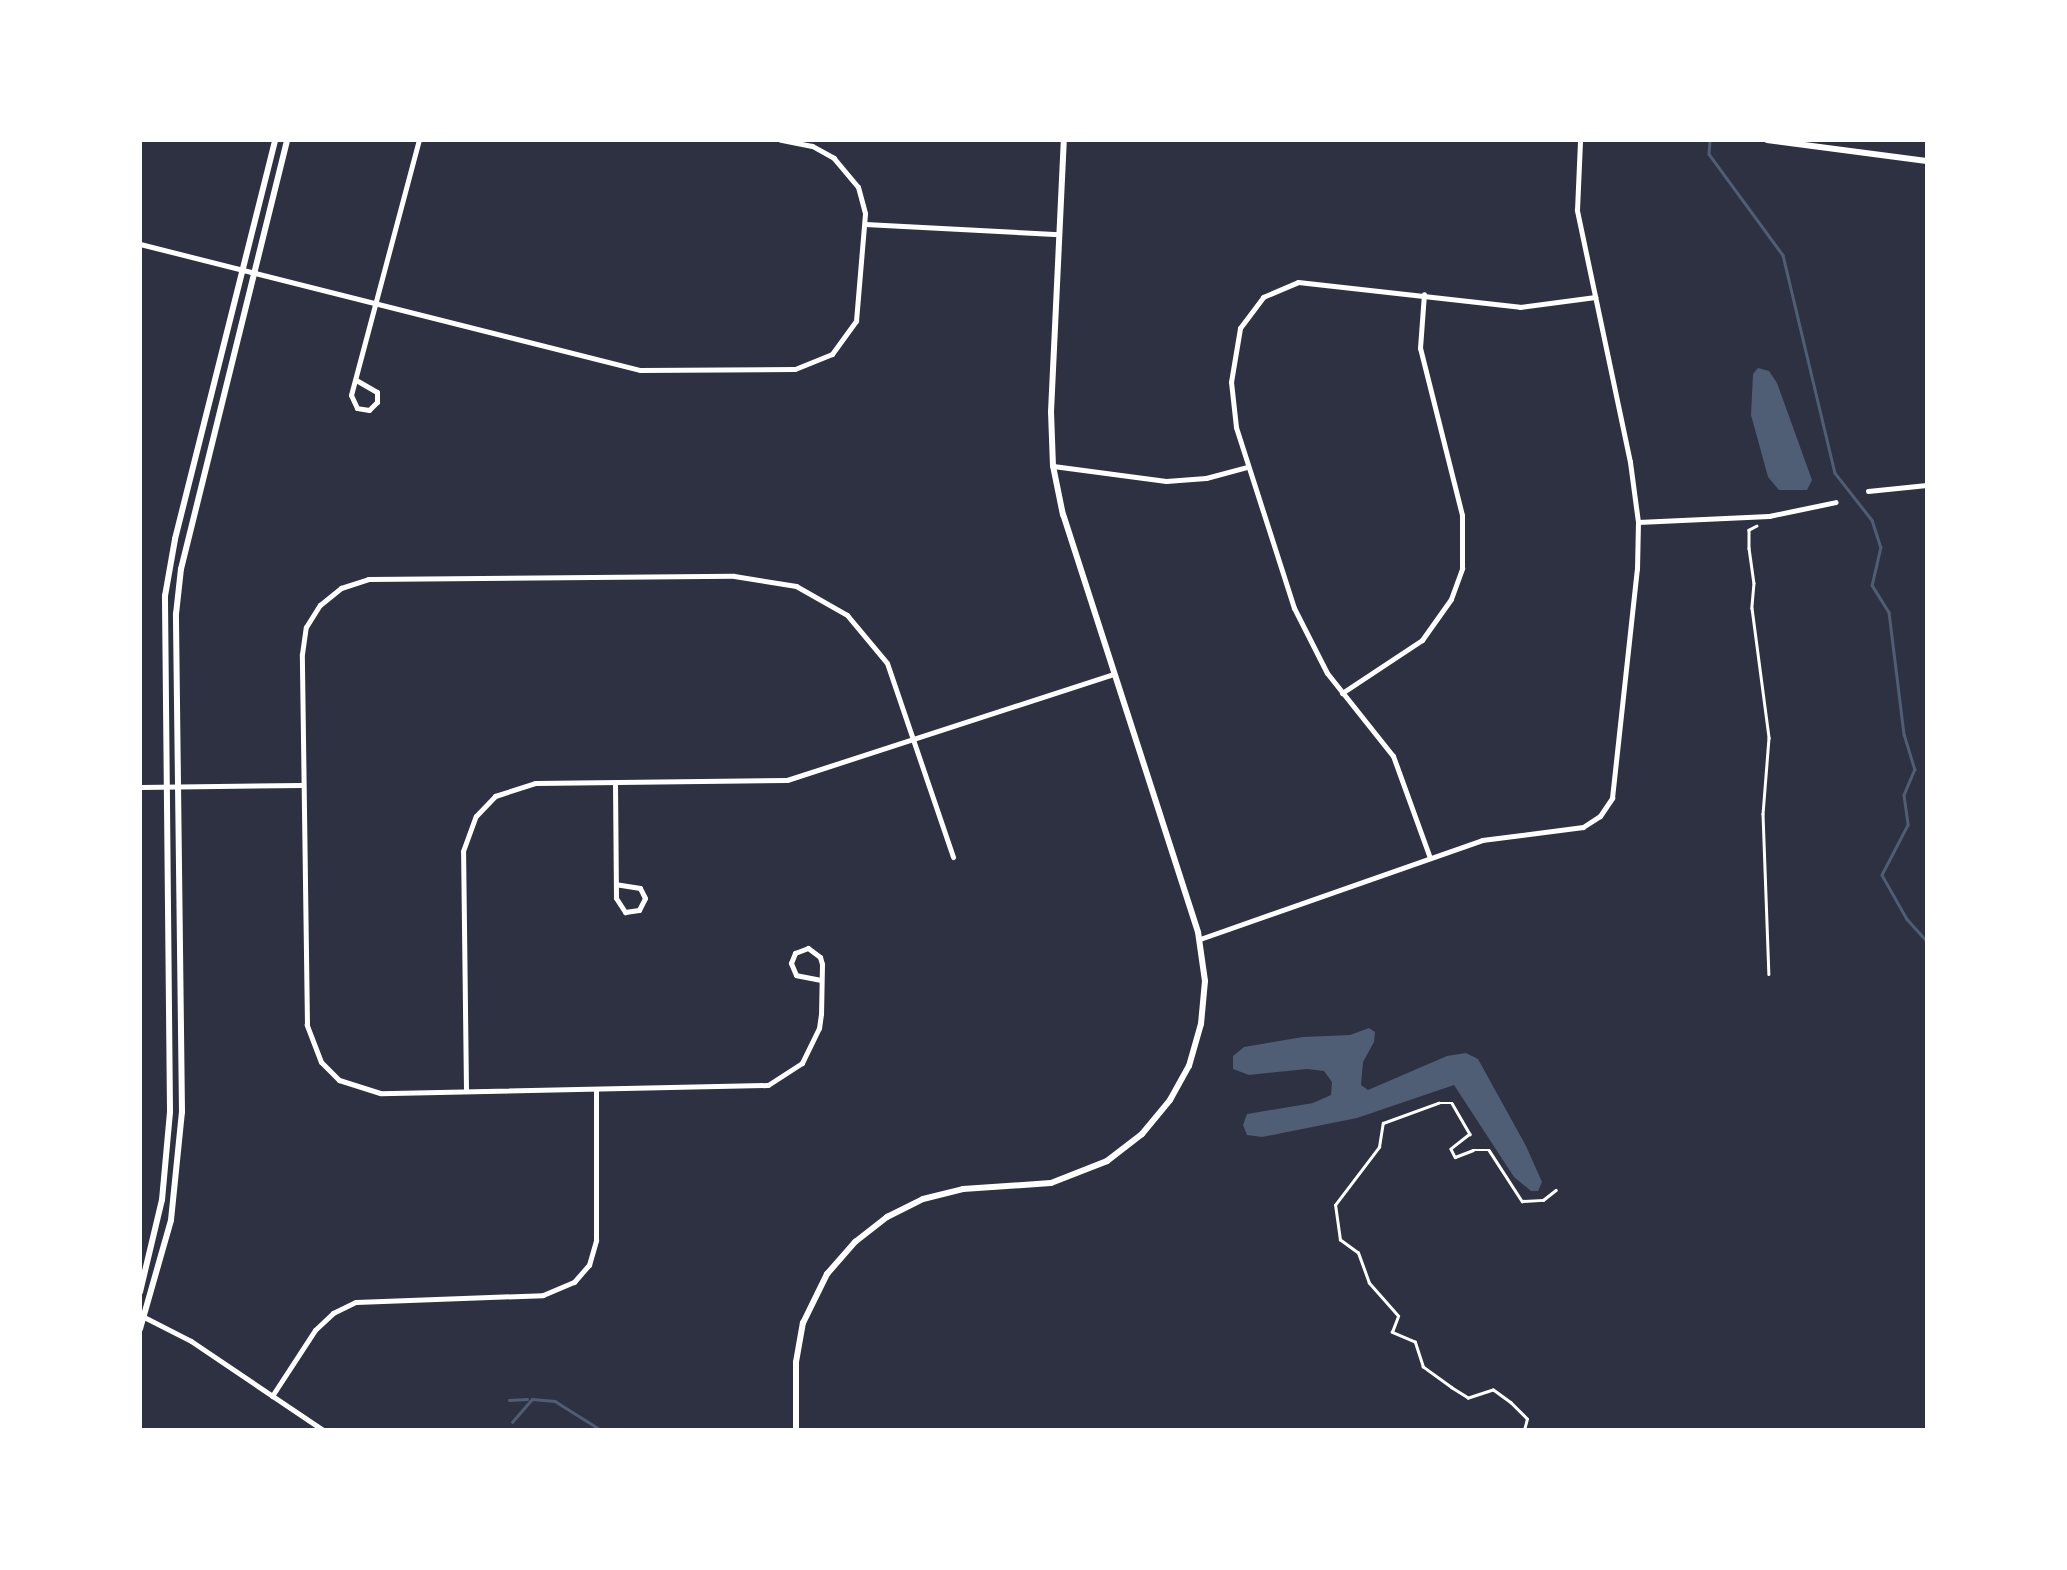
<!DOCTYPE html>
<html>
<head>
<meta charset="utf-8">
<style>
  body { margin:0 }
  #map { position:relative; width:2067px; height:1570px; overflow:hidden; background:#2d3142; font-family:Inter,sans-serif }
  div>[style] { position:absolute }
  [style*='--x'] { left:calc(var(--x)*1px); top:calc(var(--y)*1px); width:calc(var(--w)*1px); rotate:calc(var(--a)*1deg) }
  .water>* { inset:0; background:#4f5d75 }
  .stream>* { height:2.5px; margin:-1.25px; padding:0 1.25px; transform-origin:1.25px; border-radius:1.25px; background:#4f5d75 }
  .path>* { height:2.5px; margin:-1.25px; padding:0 1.25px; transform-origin:1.25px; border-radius:1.25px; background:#fff }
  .minor>* { height:5px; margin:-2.5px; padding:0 2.5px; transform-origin:2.5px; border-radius:2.5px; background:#fff }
  .tertiary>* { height:6px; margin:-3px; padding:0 3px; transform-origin:3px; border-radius:3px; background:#fff }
  .secondary>* { height:6px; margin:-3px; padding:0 3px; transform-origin:3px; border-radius:3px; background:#fff }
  span { translate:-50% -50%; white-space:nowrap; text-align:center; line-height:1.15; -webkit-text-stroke:10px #fff; paint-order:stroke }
  .frame { position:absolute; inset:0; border:142px solid #fff; pointer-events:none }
</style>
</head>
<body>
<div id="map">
  <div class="water">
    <i style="clip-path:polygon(1758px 368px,1769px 371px,1777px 383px,1812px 480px,1807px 490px,1779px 490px,1768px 477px,1751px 415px,1753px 374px)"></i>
    <i style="clip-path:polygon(1369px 1028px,1375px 1032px,1374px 1042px,1363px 1062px,1361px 1085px,1368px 1090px,1447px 1056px,1466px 1053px,1478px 1059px,1526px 1146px,1542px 1182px,1538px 1191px,1531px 1191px,1514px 1177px,1454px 1085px,1357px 1118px,1262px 1137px,1247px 1135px,1243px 1125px,1247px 1114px,1313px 1103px,1331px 1095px,1332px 1082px,1324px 1071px,1307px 1069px,1249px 1075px,1233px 1069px,1233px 1056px,1244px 1047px,1303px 1037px,1350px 1035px)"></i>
  </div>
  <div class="stream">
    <i style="--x:1710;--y:140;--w:14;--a:94"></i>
    <i style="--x:1709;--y:154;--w:125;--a:53.8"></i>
    <i style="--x:1783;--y:255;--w:224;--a:76.6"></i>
    <i style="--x:1835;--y:473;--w:60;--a:51.8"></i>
    <i style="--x:1872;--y:520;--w:28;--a:72"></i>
    <i style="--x:1881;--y:547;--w:39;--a:103"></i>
    <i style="--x:1872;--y:585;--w:32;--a:58"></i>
    <i style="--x:1889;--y:612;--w:123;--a:83"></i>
    <i style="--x:1904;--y:734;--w:37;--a:73"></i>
    <i style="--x:1915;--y:769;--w:28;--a:113"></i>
    <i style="--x:1904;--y:795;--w:30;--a:82"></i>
    <i style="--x:1908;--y:825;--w:56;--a:117.5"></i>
    <i style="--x:1882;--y:875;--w:51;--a:60.4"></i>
    <i style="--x:1907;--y:919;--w:30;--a:48"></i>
    <i style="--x:509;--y:1400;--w:18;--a:-3"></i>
    <i style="--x:512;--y:1422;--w:30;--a:-49"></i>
    <i style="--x:532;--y:1399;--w:23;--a:5"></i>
    <i style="--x:555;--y:1401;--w:54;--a:32.2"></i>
  </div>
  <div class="path">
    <i style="--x:1757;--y:526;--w:9;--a:153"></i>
    <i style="--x:1749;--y:530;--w:18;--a:90"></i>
    <i style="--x:1749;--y:548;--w:35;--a:82"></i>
    <i style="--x:1754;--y:583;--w:25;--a:95"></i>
    <i style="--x:1752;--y:608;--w:131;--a:82.5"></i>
    <i style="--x:1769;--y:738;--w:76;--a:94.5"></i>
    <i style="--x:1763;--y:814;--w:160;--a:87.9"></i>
    <i style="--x:1524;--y:1430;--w:11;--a:-75"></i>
    <i style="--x:1527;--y:1419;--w:23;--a:-135"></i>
    <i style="--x:1511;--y:1403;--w:22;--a:-144"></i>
    <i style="--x:1493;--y:1390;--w:26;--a:162"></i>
    <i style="--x:1468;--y:1398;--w:19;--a:-148"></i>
    <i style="--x:1452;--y:1388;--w:36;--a:-144"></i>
    <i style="--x:1423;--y:1367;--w:26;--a:-108"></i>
    <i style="--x:1415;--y:1342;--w:25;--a:-157"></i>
    <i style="--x:1392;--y:1332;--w:17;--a:-69"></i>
    <i style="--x:1398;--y:1316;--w:44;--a:-131.3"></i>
    <i style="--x:1369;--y:1283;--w:32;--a:-110"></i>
    <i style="--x:1358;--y:1253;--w:22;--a:-144"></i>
    <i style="--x:1340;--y:1240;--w:35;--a:-98"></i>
    <i style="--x:1335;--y:1205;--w:73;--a:-52.8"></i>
    <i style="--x:1379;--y:1147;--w:24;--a:-81"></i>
    <i style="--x:1383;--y:1123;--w:59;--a:-20"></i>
    <i style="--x:1438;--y:1103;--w:14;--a:0"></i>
    <i style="--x:1452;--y:1103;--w:36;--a:60"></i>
    <i style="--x:1470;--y:1134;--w:24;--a:142"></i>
    <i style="--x:1451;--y:1149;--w:9;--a:63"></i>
    <i style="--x:1455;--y:1157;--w:19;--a:-21"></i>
    <i style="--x:1473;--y:1150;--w:16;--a:0"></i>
    <i style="--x:1489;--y:1150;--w:61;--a:57.1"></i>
    <i style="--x:1522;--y:1201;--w:21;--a:-3"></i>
    <i style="--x:1543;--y:1200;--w:16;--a:-38"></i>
  </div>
  <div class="minor">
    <i style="--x:865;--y:224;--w:194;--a:3"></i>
    <i style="--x:140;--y:244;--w:516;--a:14.14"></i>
    <i style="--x:640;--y:370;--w:155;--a:-0.4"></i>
    <i style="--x:795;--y:369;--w:40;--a:-22"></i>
    <i style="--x:832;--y:354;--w:41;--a:-54"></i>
    <i style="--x:856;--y:321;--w:108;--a:-85.2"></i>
    <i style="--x:865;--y:213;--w:27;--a:-105"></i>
    <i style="--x:858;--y:187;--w:38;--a:-130"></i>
    <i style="--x:834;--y:158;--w:25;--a:-151"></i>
    <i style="--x:812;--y:146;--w:32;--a:-169"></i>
    <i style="--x:356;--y:380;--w:24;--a:30"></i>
    <i style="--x:377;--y:392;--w:10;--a:90"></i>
    <i style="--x:377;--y:402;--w:11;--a:135"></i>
    <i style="--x:369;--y:410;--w:12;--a:-171"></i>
    <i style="--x:357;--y:408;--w:14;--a:-115"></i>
    <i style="--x:351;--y:395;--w:264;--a:-75.1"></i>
    <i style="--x:1053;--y:466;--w:114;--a:7.6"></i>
    <i style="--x:1166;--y:481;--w:40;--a:-4.3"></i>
    <i style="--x:1206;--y:478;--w:42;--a:-15"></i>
    <i style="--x:1868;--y:491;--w:59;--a:-5.8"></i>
    <i style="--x:1638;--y:522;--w:131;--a:-2.6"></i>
    <i style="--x:1769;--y:516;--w:68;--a:-11.8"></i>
    <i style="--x:1342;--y:693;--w:96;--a:-33.5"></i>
    <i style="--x:1422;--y:640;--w:50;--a:-54.7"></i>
    <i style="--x:1451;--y:599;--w:33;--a:-70"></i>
    <i style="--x:1462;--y:568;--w:53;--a:-90"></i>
    <i style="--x:1462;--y:515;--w:172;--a:-104.1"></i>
    <i style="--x:1420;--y:348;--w:54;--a:-85.8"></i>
    <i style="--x:615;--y:783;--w:115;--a:89.5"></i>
    <i style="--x:616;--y:898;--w:17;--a:57"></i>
    <i style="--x:625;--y:912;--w:14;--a:-8"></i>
    <i style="--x:639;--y:910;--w:13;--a:-63"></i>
    <i style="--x:645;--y:898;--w:11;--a:-117"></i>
    <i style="--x:640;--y:888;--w:24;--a:-171"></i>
    <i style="--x:140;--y:787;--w:162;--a:-0.7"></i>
    <i style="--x:1430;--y:858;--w:109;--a:-109.9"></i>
    <i style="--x:1393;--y:756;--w:106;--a:-128.5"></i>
    <i style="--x:1327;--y:673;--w:73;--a:-116.9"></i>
    <i style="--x:1294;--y:608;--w:190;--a:-107.8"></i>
    <i style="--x:1236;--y:427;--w:45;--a:-96.3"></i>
    <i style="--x:1231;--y:382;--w:55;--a:-80.5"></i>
    <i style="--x:1240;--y:328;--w:39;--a:-53"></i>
    <i style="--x:1263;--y:297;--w:38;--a:-23"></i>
    <i style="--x:1298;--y:282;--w:223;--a:6.4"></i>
    <i style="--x:1520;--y:307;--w:76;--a:-7.6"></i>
    <i style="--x:1200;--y:939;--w:299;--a:-19.3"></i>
    <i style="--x:1482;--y:840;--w:102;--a:-7.3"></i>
    <i style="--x:1583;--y:827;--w:20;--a:-33"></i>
    <i style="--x:1600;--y:816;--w:22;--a:-56"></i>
    <i style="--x:1612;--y:798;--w:230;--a:-83.8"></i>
    <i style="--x:1637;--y:569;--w:47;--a:-88.8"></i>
    <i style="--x:1638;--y:522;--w:61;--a:-97.6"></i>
    <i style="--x:1630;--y:462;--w:258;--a:-101.9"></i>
    <i style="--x:1577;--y:210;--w:70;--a:-87.5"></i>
    <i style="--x:821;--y:980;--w:25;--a:-169"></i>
    <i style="--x:796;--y:975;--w:13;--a:-113"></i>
    <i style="--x:791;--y:963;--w:11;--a:-68"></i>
    <i style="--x:795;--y:953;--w:14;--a:-21"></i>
    <i style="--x:808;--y:948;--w:15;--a:37"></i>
    <i style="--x:820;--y:957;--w:7;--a:74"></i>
    <i style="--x:822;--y:964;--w:50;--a:91.1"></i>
    <i style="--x:821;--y:1014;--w:14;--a:98"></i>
    <i style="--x:819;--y:1028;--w:39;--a:116"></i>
    <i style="--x:802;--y:1063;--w:40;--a:147.1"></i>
    <i style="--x:768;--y:1085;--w:388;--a:178.8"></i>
    <i style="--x:380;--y:1093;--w:43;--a:-162.4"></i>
    <i style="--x:339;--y:1080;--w:25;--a:-135"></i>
    <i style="--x:321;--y:1062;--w:40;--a:-111"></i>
    <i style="--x:307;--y:1025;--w:371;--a:-90.8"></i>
    <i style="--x:302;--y:654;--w:27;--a:-82"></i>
    <i style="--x:306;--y:627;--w:26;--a:-58"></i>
    <i style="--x:320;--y:605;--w:27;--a:-39"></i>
    <i style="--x:341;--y:588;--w:28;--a:-18"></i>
    <i style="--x:368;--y:579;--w:366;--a:-0.5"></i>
    <i style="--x:734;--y:576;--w:63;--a:9.2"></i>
    <i style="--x:796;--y:586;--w:59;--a:29.6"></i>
    <i style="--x:847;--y:615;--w:62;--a:50.2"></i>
    <i style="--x:887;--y:663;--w:205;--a:71.2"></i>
    <i style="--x:466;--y:1090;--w:239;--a:-90.7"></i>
    <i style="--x:463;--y:851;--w:37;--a:-70"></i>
    <i style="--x:476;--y:816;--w:28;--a:-46"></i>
    <i style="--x:495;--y:796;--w:42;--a:-18"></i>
    <i style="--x:535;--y:783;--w:252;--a:-0.7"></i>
    <i style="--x:787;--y:780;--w:343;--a:-18"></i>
    <i style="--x:140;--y:1315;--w:57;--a:27"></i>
    <i style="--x:191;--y:1341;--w:159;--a:34"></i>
    <i style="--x:272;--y:1396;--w:79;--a:-56.9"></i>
    <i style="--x:315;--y:1330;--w:25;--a:-43"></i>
    <i style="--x:333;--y:1313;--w:25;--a:-26"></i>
    <i style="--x:356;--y:1302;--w:187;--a:-2.1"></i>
    <i style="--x:543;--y:1295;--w:34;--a:-23"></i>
    <i style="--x:574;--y:1282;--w:23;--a:-49"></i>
    <i style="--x:589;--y:1265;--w:26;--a:-74"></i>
    <i style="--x:596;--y:1240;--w:150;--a:-90"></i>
  </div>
  <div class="tertiary">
    <i style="--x:796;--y:1430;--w:68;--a:-90"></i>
    <i style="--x:796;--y:1362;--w:40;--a:-80"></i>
    <i style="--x:803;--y:1323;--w:55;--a:-63.9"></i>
    <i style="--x:827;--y:1274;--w:43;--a:-48.8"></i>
    <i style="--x:855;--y:1242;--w:41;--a:-38"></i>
    <i style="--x:887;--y:1217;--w:40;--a:-26.6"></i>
    <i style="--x:923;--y:1199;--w:41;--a:-14"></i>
    <i style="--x:963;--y:1189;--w:88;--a:-3.9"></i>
    <i style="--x:1051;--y:1183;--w:60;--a:-21.4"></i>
    <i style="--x:1107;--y:1161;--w:44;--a:-37.6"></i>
    <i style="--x:1142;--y:1134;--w:44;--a:-50.5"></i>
    <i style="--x:1170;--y:1100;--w:39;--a:-61"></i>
    <i style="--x:1189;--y:1066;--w:44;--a:-74.1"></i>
    <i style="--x:1201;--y:1024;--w:43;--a:-84.7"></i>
    <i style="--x:1205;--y:981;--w:49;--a:-98.1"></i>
    <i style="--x:1198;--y:932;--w:438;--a:-107.9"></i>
    <i style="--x:1063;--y:515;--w:50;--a:-101.5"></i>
    <i style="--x:1053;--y:466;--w:54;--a:-92.1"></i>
    <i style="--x:1051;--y:412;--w:272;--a:-87.3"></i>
  </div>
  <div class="secondary">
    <i style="--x:1767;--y:140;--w:161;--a:7.5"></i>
    <i style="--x:140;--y:1292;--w:95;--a:-76.6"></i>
    <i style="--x:162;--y:1200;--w:88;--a:-84.8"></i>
    <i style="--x:170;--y:1112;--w:516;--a:-90.56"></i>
    <i style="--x:165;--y:596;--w:58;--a:-80"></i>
    <i style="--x:175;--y:539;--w:411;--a:-75.9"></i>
    <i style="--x:140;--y:1329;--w:113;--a:-74.1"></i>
    <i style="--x:171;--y:1220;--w:109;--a:-84.2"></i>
    <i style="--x:182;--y:1112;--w:498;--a:-90.7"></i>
    <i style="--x:176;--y:614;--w:45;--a:-83.7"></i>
    <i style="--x:181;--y:569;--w:442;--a:-76.1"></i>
  </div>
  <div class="frame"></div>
</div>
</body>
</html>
